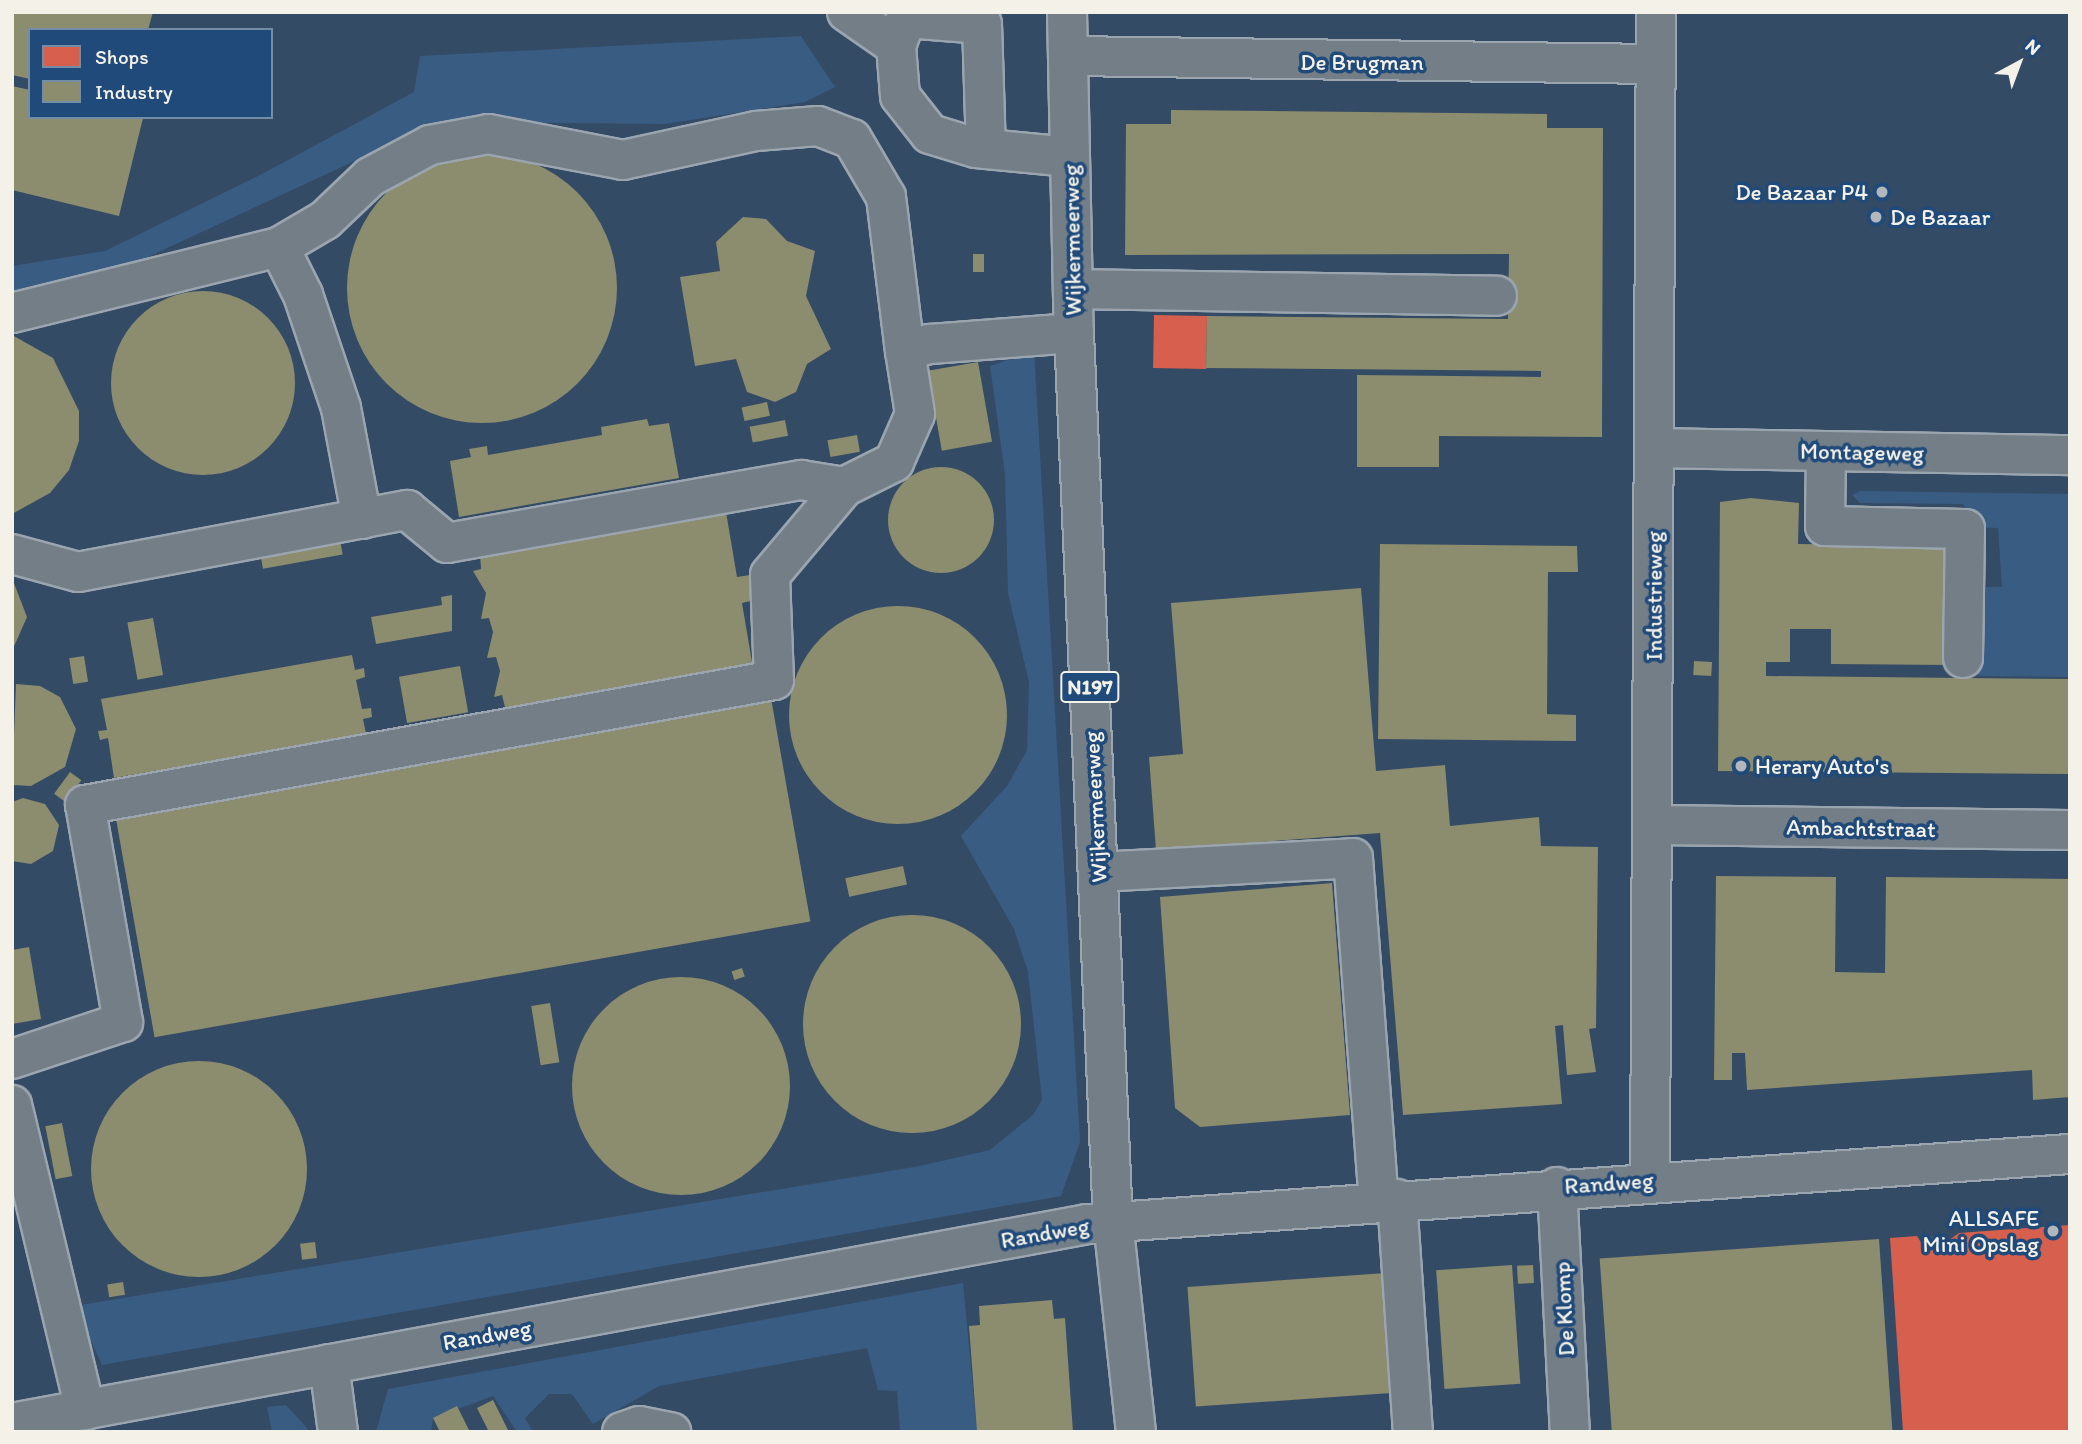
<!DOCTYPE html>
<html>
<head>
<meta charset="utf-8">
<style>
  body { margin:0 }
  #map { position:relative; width:2082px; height:1444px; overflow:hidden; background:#344b65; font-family:Itim,sans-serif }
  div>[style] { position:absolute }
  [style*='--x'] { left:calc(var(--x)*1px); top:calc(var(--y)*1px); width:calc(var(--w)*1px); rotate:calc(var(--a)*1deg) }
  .green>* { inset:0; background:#395c83 }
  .shops>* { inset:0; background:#d6604d; transform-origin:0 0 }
  .industry>* { inset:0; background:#8c8c6e; transform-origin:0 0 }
  .round { border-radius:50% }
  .roads { filter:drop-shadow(2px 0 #9ba5af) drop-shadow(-2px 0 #9ba5af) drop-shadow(0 2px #9ba5af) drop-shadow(0 -2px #9ba5af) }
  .minor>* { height:38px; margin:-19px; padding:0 19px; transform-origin:19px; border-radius:19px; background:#737e87 }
  .major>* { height:38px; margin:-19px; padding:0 19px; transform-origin:19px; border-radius:19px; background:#737e87 }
  .dots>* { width:19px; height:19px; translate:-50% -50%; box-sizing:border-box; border:4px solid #1f4a7a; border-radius:50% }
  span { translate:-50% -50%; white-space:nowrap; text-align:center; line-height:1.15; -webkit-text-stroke:7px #1f4a7a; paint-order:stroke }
  .shield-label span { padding:2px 5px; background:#1f4a7a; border:2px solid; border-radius:5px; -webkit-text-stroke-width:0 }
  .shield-label { font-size:21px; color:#f4f1e8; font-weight:700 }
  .street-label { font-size:23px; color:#f4f1e8 }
  .poi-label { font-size:23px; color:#f4f1e8 }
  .right { translate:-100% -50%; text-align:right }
  .left { translate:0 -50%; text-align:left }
  .frame { position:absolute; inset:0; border:14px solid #f4f1e8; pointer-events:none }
  .legend { position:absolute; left:28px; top:28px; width:245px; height:91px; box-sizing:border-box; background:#1f4a7a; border:2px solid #748da6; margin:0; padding:9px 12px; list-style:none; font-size:21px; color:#f4f1e8 }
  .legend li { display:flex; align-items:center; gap:14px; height:35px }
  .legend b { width:35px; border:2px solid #748da6 }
  .north { position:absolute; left:1984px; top:28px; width:70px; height:70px; -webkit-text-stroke:5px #1f4a7a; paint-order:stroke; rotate:41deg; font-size:19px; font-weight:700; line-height:28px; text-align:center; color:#f4f1e8 }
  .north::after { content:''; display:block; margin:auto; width:24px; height:32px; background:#f4f1e8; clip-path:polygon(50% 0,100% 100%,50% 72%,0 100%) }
</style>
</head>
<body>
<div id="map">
  <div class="green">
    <i style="clip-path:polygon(801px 36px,835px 87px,805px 102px,665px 124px,438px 122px,75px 291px,12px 301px,12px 266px,105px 251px,264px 173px,414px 92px,420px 56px)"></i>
    <i style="clip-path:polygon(1034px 351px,1080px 1142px,1061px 1196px,102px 1365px,75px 1306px,920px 1166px,990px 1150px,1033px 1115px,1042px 1100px,1028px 972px,1014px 929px,961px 836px,1007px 786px,1027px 750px,1029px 682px,1008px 593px,1005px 474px,990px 366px)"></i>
    <i style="clip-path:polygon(1860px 491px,2070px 494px,2070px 677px,1978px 676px,1975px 587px,2002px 587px,1998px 528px,1975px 527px,1963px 504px,1860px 503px,1852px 495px)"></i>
    <i style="clip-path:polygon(963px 1283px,977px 1432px,900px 1432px,897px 1391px,878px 1390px,867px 1348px,659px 1386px,593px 1424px,572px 1394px,549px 1394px,525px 1418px,533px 1432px,517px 1432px,493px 1396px,433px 1418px,431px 1432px,376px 1432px,388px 1389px)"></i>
    <i style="clip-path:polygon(286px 1405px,307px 1428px,307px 1432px,272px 1432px,267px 1407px)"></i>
  </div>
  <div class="shops">
    <i style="left:1154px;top:315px;width:53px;height:53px;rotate:1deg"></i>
    <i style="clip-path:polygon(2070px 1225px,2070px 1432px,1903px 1432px,1890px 1238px,1917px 1236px,1922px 1244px,1936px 1234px,1946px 1242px,1959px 1233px)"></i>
  </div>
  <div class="industry">
    <i style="clip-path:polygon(12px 12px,153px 12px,148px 30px,30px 30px,30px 79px,12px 75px)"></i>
    <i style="clip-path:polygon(12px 86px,30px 90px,30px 117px,143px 118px,119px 216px,12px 190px)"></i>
    <i style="clip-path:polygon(1171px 110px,1547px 114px,1547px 128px,1603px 128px,1602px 437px,1439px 436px,1439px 467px,1357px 467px,1357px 375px,1541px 377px,1541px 371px,1206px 368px,1207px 316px,1508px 319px,1509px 254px,1125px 255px,1126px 124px,1171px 124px)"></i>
    <i class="round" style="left:347px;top:153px;width:270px;height:270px"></i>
    <i style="clip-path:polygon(743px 217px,766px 219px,787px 241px,815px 251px,806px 296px,831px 349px,807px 364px,796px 392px,775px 402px,747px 392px,736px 359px,695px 366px,680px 277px,720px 271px,716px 242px)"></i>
    <i style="left:973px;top:254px;width:11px;height:18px"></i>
    <i class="round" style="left:111px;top:291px;width:184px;height:184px"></i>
    <i style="clip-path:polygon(12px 335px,53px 358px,79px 411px,79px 441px,69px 470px,50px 493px,12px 514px)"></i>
    <i style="left:978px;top:362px;width:81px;height:51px;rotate:80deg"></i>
    <i style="left:767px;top:402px;width:14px;height:26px;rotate:78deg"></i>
    <i style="clip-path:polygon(647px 419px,649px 426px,669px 423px,679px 478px,459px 517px,450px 461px,471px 457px,469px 449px,487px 446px,488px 455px,602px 435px,601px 427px)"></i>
    <i style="left:785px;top:420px;width:16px;height:36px;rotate:79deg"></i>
    <i style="left:857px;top:435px;width:17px;height:30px;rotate:80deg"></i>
    <i class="round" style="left:888px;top:467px;width:106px;height:106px"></i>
    <i style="clip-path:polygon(1751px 498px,1799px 503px,1798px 544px,1953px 546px,1952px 665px,1831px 664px,1831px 629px,1790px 629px,1790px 662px,1766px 662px,1766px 676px,2070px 679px,2070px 774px,1718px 771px,1720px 502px)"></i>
    <i style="clip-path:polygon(726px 512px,737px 577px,750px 575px,755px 600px,742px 603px,753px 668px,506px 711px,502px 695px,494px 697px,500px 671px,496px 657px,487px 658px,493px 632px,489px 618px,481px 619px,486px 593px,473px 571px,481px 569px,480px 554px)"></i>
    <i style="left:338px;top:528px;width:27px;height:81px;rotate:80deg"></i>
    <i style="clip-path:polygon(1380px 544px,1577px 546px,1578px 572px,1548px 572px,1547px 714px,1576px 715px,1576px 741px,1378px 739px)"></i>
    <i style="clip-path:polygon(12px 578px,27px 617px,12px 651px)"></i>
    <i style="clip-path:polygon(1361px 588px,1376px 771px,1445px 765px,1450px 826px,1539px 817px,1541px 846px,1598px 847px,1596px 1028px,1589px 1029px,1596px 1072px,1567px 1075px,1563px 1025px,1555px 1026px,1562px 1104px,1403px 1115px,1380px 833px,1156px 850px,1149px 757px,1183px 754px,1171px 603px)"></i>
    <i style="clip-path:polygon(452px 595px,452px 631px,376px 644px,371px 617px,442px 605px,441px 597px)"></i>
    <i class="round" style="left:789px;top:606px;width:218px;height:218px"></i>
    <i style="left:153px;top:618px;width:58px;height:26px;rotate:80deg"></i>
    <i style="clip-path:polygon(352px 655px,355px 670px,364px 668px,365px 677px,356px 680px,362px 709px,371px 708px,372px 717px,363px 719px,366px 734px,114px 778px,108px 738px,100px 740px,98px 731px,107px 730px,101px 699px)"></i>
    <i style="left:84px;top:656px;width:26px;height:15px;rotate:81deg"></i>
    <i style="left:1694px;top:661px;width:18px;height:14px;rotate:3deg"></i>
    <i style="left:460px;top:666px;width:47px;height:62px;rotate:80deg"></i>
    <i style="clip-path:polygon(16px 684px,40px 686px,60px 697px,76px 729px,65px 767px,31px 786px,12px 785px)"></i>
    <i style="left:771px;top:698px;width:227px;height:666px;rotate:80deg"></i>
    <i style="left:70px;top:772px;width:14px;height:27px;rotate:36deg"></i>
    <i style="clip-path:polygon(23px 798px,45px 804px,59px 825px,53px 851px,31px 864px,12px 861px,12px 802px)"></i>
    <i style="left:903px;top:866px;width:19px;height:59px;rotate:78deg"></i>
    <i style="clip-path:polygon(1716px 876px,1836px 877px,1835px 972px,1885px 973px,1886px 877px,2070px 879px,2070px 1097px,2033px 1100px,2032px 1070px,1747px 1090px,1745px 1053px,1732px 1053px,1732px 1080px,1714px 1080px)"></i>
    <i style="clip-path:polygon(1332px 883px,1350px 1115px,1200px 1127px,1175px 1108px,1160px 897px)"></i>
    <i class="round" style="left:803px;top:915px;width:218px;height:218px"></i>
    <i style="clip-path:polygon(29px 947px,41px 1019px,12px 1024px,12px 950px)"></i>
    <i style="left:742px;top:968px;width:9px;height:11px;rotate:72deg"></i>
    <i class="round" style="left:572px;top:977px;width:218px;height:218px"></i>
    <i style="left:550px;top:1003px;width:60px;height:19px;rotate:81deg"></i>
    <i class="round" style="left:91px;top:1061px;width:216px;height:216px"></i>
    <i style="left:62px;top:1123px;width:54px;height:17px;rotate:79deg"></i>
    <i style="left:1879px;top:1239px;width:194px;height:280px;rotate:86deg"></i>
    <i style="left:315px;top:1242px;width:16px;height:15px;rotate:83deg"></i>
    <i style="left:1512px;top:1265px;width:119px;height:76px;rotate:86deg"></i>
    <i style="left:1533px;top:1265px;width:18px;height:16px;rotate:87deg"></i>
    <i style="left:1386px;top:1273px;width:120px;height:199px;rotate:86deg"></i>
    <i style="left:123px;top:1282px;width:13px;height:16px;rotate:81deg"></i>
    <i style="clip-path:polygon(1052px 1300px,1054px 1319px,1065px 1318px,1073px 1432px,977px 1432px,969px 1326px,980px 1325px,979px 1306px)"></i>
    <i style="clip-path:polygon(493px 1400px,509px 1432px,489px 1432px,477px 1408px)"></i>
    <i style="clip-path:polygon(457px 1406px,470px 1432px,440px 1432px,433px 1418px)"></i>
  </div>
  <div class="roads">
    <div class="minor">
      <i style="--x:847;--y:12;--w:60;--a:34.8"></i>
      <i style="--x:896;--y:46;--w:50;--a:85.4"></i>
      <i style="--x:900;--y:96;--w:48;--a:51.7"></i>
      <i style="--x:930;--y:134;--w:48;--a:16.9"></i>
      <i style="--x:976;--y:148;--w:94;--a:5.5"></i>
      <i style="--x:896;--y:46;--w:30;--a:-70"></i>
      <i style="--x:906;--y:18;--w:76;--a:4.5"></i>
      <i style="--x:982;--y:24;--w:125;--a:88.2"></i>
      <i style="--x:1068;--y:56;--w:588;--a:0.78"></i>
      <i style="--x:279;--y:247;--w:54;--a:63.4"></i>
      <i style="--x:303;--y:295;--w:119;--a:71.4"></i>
      <i style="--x:341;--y:408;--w:113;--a:79.3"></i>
      <i style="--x:1073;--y:289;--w:424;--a:0.9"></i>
      <i style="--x:12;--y:313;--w:275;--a:-13.9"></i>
      <i style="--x:279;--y:247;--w:53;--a:-30.4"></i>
      <i style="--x:325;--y:220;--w:62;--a:-43.7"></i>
      <i style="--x:370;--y:177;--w:68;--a:-28.1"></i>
      <i style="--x:430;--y:145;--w:59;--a:-10.7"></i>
      <i style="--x:488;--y:134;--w:137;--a:10.9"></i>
      <i style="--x:623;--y:160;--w:136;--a:-12.3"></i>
      <i style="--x:756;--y:131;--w:62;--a:-4.6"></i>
      <i style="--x:818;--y:126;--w:36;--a:21"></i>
      <i style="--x:852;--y:139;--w:67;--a:59.6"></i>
      <i style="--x:886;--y:197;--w:155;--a:83"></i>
      <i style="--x:1655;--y:448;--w:415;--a:1"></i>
      <i style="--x:1826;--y:451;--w:75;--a:90.8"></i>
      <i style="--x:1825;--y:526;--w:140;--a:1.2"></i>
      <i style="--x:1965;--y:529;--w:129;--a:90.9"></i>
      <i style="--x:12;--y:554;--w:68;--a:15.3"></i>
      <i style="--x:78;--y:572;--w:335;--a:-10.7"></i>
      <i style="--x:407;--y:510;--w:52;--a:39.5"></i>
      <i style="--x:447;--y:543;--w:360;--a:-10.1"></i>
      <i style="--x:801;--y:480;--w:44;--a:9.2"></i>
      <i style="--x:1653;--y:825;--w:417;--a:0.7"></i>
      <i style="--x:1098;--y:872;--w:255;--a:-3.1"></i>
      <i style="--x:1353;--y:858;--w:343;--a:85.7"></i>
      <i style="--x:12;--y:1059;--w:117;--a:-18.4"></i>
      <i style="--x:123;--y:1022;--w:220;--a:-99.9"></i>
      <i style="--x:85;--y:805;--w:700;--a:-10.28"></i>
      <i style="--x:774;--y:680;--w:105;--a:-92.2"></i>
      <i style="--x:770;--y:575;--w:115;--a:-49.9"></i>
      <i style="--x:844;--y:487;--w:56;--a:-26.6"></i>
      <i style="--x:894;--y:462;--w:52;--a:-66.4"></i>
      <i style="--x:915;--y:414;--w:64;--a:-99"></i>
      <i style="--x:905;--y:351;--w:26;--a:-16"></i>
      <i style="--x:930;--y:344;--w:144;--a:-4.4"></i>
      <i style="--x:12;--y:1105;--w:314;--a:76.5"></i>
      <i style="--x:1650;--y:1179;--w:1167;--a:-89.71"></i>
      <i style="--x:1557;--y:1187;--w:245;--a:87"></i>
      <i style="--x:1397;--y:1199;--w:234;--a:86.1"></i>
      <i style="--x:329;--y:1364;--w:69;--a:82.5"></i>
      <i style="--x:12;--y:1423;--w:1094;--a:-10.48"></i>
      <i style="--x:1088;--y:1224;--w:984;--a:-4.08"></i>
      <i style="--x:622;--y:1432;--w:18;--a:-19"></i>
      <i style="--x:639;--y:1426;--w:33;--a:11"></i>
    </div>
    <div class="major">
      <i style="--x:1067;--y:12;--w:321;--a:88.8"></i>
      <i style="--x:1074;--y:333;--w:889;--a:87.49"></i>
      <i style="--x:1113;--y:1221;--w:212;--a:83.8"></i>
    </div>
  </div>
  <div class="dots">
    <i style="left:1882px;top:192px;background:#b1b7ba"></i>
    <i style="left:1876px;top:217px;background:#b1b7ba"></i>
    <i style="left:1741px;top:766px;background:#b1b7ba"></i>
    <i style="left:2053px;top:1231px;background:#b1b7ba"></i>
  </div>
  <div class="shield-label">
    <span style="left:1090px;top:687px">N197</span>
  </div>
  <div class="street-label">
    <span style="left:1362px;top:62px">De Brugman</span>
    <span style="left:1072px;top:240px;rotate:-91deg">Wijkermeerweg</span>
    <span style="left:1862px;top:452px;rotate:1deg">Montageweg</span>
    <span style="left:1654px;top:596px;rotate:-90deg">Industrieweg</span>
    <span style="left:1095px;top:807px;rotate:-93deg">Wijkermeerweg</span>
    <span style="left:1861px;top:828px;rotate:1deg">Ambachtstraat</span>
    <span style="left:1609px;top:1183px;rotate:-4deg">Randweg</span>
    <span style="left:1045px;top:1233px;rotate:-10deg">Randweg</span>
    <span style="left:1564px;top:1309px;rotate:-93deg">De Klomp</span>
    <span style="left:487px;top:1335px;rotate:-10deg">Randweg</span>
  </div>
  <div class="poi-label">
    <span class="right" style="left:1868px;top:192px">De Bazaar P4</span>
    <span class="left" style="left:1890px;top:217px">De Bazaar</span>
    <span class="left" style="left:1755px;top:766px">Herary Auto's</span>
    <span class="right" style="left:2039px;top:1231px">ALLSAFE<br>Mini Opslag</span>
  </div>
  <div class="frame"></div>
  <ul class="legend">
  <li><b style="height:19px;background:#d6604d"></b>Shops</li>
  <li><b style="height:19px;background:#8c8c6e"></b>Industry</li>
  </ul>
  <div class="north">N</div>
</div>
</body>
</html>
